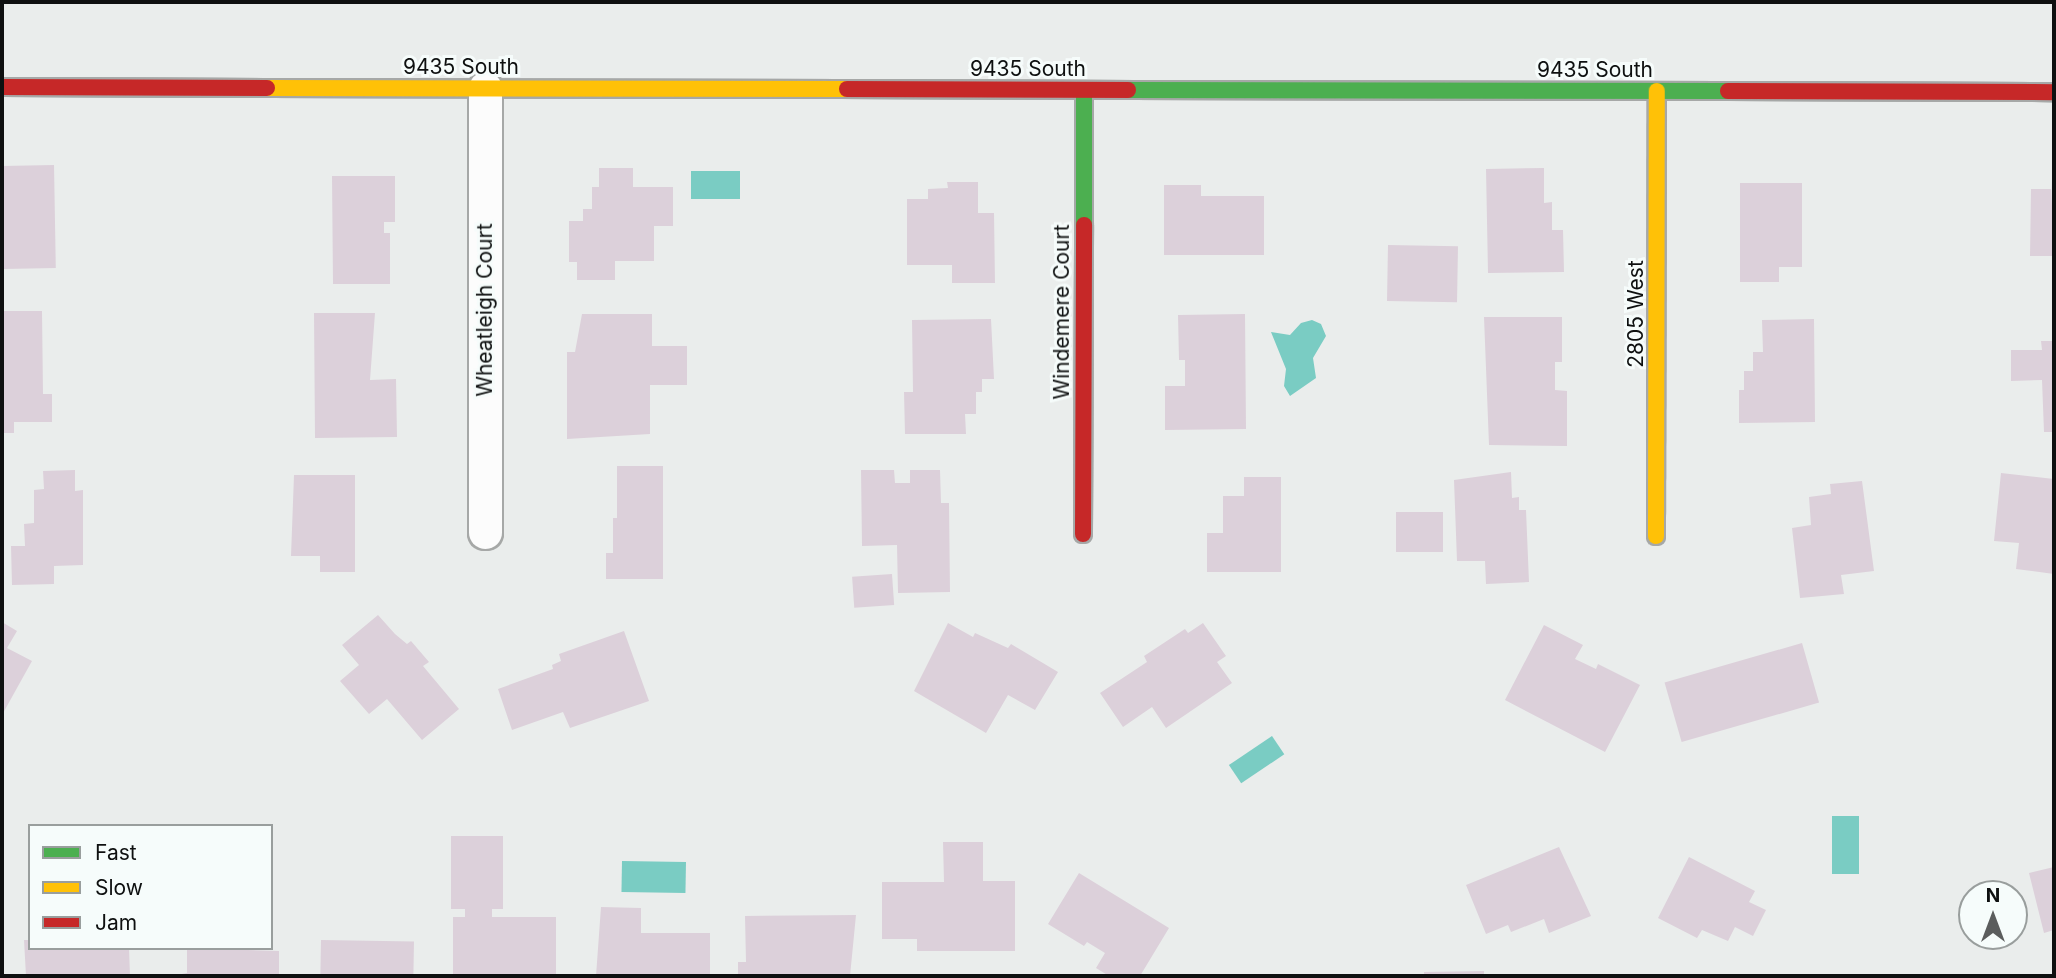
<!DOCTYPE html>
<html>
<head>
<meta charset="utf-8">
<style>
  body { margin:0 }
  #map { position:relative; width:2056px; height:978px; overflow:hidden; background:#eaedec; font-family:Inter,sans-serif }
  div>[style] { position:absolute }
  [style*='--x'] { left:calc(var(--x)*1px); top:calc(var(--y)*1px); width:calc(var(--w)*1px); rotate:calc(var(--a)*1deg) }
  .water>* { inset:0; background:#7accc3; transform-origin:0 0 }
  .building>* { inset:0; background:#dcd0da; transform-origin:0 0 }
  .roads { filter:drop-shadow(2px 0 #a6a8a7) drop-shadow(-2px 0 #a6a8a7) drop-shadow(0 2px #a6a8a7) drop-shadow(0 -2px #a6a8a7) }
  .street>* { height:33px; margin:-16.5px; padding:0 16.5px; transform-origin:16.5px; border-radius:16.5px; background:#fcfcfc }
  .fast>* { height:16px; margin:-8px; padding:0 8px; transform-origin:8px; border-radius:8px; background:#4caf50 }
  .slow>* { height:16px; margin:-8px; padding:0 8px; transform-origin:8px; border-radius:8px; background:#ffc107 }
  .jam>* { height:16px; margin:-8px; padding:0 8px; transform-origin:8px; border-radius:8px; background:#c62828 }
  span { translate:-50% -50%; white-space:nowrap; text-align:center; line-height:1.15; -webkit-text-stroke:6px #f6fcfb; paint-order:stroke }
  .street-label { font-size:21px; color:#0e1010 }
  .frame { position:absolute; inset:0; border:4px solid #0e1010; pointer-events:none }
  .legend { position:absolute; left:28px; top:824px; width:245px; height:126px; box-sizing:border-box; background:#f6fcfb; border:2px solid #999e9d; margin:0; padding:9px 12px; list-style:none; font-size:21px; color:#0e1010 }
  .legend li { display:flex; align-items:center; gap:14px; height:35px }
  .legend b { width:35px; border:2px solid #999e9d }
  .north { position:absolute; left:1958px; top:880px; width:70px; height:70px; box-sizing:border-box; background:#f6fcfb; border:2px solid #999e9d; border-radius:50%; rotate:0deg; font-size:19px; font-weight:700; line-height:28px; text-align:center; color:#0e1010 }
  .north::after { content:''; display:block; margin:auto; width:24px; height:32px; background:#5b5d5d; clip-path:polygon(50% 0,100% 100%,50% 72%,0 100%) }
</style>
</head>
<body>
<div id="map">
  <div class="water">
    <i style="left:691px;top:171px;width:49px;height:28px"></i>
    <i style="clip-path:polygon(1312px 320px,1321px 324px,1326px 336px,1313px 358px,1316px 378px,1290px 396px,1284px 386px,1286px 369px,1271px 332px,1290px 335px,1301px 323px)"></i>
    <i style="left:1272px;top:736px;width:22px;height:52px;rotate:56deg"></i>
    <i style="left:1832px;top:816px;width:27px;height:58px"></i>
    <i style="left:622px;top:861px;width:64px;height:31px;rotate:1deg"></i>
  </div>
  <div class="building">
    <i style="left:54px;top:165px;width:103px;height:52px;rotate:89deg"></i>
    <i style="clip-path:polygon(599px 168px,633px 168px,633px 187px,673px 187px,673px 226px,654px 226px,654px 261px,615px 261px,615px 280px,577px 280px,577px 262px,569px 262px,569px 221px,583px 221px,583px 209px,592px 209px,592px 187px,599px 187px)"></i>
    <i style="clip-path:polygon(1544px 168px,1544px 203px,1552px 202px,1552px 230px,1563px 230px,1564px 272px,1488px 273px,1486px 169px)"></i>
    <i style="clip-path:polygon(332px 176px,395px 176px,395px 222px,384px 222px,384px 233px,390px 233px,390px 284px,333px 284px)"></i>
    <i style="clip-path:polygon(2051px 180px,2054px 256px,2030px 256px,2031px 189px,2051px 189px)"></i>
    <i style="clip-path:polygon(947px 182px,978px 182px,978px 213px,994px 213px,995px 283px,952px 283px,952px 265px,907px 265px,907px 199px,928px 199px,928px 189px,948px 188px)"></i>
    <i style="clip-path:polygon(1740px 183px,1802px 183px,1802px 267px,1779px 267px,1779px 282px,1740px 282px)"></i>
    <i style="clip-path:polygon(1164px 185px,1201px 185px,1201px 196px,1264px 196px,1264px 255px,1164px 255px)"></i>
    <i style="left:1388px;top:245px;width:70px;height:56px;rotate:1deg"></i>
    <i style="clip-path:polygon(2px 311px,42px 311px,43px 394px,52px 394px,52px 422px,14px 422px,14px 433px,2px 433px)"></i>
    <i style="clip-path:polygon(314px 313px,375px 313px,370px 380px,396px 379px,397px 437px,315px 438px)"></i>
    <i style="clip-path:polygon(582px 314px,652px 314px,652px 346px,687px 346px,687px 385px,650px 385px,650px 434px,567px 439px,567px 352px,575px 352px)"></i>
    <i style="clip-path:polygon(1245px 314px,1246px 429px,1165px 430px,1165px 386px,1185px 386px,1185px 360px,1179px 360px,1178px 315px)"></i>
    <i style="clip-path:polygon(1484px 317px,1562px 317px,1562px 362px,1555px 362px,1555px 390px,1567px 391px,1567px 446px,1489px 445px)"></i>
    <i style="clip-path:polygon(991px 319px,994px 379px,982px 379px,982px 392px,976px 392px,976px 414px,965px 414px,966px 434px,905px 434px,904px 392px,913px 392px,912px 320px)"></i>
    <i style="clip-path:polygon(1814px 319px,1815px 422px,1739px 423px,1739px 390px,1744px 390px,1744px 371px,1753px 371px,1753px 352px,1763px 352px,1762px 320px)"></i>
    <i style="clip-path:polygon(2041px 341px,2054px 341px,2054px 432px,2044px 432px,2042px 380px,2011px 381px,2011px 350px,2042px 350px)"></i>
    <i style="clip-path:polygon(617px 466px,663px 466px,663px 579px,606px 579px,606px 553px,613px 553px,613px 518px,617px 518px)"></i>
    <i style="clip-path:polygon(75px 470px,75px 491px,83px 490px,83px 565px,54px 566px,54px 584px,12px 585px,11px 546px,25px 546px,24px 524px,34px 523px,34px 490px,44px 489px,43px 471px)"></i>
    <i style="clip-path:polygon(861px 470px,894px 470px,895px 483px,910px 483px,910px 470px,940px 470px,941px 503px,949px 503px,950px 592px,898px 593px,897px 545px,862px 546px)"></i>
    <i style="clip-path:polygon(1511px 472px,1512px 498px,1519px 497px,1519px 510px,1526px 510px,1529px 582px,1486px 584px,1485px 561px,1457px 561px,1454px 480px)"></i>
    <i style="clip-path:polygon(2001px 473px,2054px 479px,2054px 574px,2016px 569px,2019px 543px,1994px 541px)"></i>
    <i style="clip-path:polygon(294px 475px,355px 475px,355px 572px,320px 572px,320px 556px,291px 556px)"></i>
    <i style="clip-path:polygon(1244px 477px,1281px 477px,1281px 572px,1207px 572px,1207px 533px,1223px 533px,1223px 496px,1244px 496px)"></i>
    <i style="clip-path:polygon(1862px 481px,1874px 571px,1841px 575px,1844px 594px,1800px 598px,1792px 528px,1811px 525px,1809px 497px,1831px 494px,1830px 484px)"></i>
    <i style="left:1396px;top:512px;width:47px;height:40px"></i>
    <i style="left:892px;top:574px;width:31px;height:40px;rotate:86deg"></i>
    <i style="clip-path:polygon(378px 615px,395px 634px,407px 644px,411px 641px,429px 662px,423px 666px,459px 709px,422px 740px,387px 699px,369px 714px,340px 681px,359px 665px,342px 645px)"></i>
    <i style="clip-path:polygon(2px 622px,17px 631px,7px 648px,32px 661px,2px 715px)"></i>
    <i style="clip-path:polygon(948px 623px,973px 637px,975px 633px,1008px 648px,1011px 644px,1058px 672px,1035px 710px,1008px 695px,986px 733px,914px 691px)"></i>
    <i style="clip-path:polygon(1203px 623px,1226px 656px,1217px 662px,1232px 683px,1166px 728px,1152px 707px,1123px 727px,1100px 693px,1147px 662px,1144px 656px,1185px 629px,1188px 633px)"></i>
    <i style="clip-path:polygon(1544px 625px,1583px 645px,1575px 659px,1596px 669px,1598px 664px,1640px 685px,1605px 752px,1505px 700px)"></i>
    <i style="clip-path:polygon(624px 631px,649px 701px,570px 728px,563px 712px,512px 730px,498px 689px,553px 669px,552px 665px,561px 661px,559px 654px)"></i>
    <i style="left:1802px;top:643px;width:62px;height:143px;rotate:74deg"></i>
    <i style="clip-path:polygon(451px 836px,503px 836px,503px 909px,492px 909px,492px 917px,556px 917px,556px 976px,453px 976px,453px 917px,465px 917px,465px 909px,451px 909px)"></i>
    <i style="clip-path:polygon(943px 842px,983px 842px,983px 881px,1015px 881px,1015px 951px,917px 951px,917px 939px,882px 939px,882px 882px,944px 882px)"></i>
    <i style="clip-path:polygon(1559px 847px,1591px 916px,1549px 933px,1544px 919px,1511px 932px,1508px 925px,1486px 934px,1466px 885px)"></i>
    <i style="clip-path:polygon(1689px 857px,1755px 891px,1749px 902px,1766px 910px,1753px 936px,1735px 927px,1728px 941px,1702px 930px,1697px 938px,1658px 918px)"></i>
    <i style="clip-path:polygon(2054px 867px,2054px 930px,2044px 933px,2029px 873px)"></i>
    <i style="clip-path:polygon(1079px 873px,1169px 928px,1140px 976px,1109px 976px,1096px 968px,1105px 953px,1087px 942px,1084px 946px,1048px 924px)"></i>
    <i style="clip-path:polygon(601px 907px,641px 908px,641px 933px,710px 933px,710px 976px,596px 976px)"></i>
    <i style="clip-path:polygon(856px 915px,850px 976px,738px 976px,738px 962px,746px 962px,745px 916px)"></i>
    <i style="clip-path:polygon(24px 940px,30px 940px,30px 948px,129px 948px,130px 976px,26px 976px)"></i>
    <i style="left:321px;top:940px;width:93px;height:36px;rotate:1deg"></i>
    <i style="clip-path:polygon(187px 948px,279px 951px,279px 976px,171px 976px,187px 973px)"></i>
    <i style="clip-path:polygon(1484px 971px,1484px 976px,1424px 976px,1424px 972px)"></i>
  </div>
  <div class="roads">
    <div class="street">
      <i style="--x:485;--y:88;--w:444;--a:90"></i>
    </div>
    <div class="fast">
      <i style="--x:1128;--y:90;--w:600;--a:0.1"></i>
      <i style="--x:1084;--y:225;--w:135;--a:-90"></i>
    </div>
    <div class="slow">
      <i style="--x:267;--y:88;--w:580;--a:0.1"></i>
      <i style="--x:1656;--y:536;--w:445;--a:-89.9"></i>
    </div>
    <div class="jam">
      <i style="--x:2;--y:87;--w:265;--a:0.2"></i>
      <i style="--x:847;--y:89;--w:281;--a:0.2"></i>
      <i style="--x:1728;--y:91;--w:326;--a:0.2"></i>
      <i style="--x:1083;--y:534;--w:309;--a:-89.8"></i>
    </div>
  </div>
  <div class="street-label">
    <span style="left:461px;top:67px">9435 South</span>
    <span style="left:1028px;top:69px">9435 South</span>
    <span style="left:1595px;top:70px">9435 South</span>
    <span style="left:485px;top:310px;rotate:-90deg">Wheatleigh Court</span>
    <span style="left:1062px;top:312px;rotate:-90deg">Windemere Court</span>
    <span style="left:1636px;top:314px;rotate:-90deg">2805 West</span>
  </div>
  <div class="frame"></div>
  <ul class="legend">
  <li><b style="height:9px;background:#4caf50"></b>Fast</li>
  <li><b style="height:9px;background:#ffc107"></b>Slow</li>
  <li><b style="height:9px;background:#c62828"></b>Jam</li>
  </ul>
  <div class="north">N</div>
</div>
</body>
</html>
